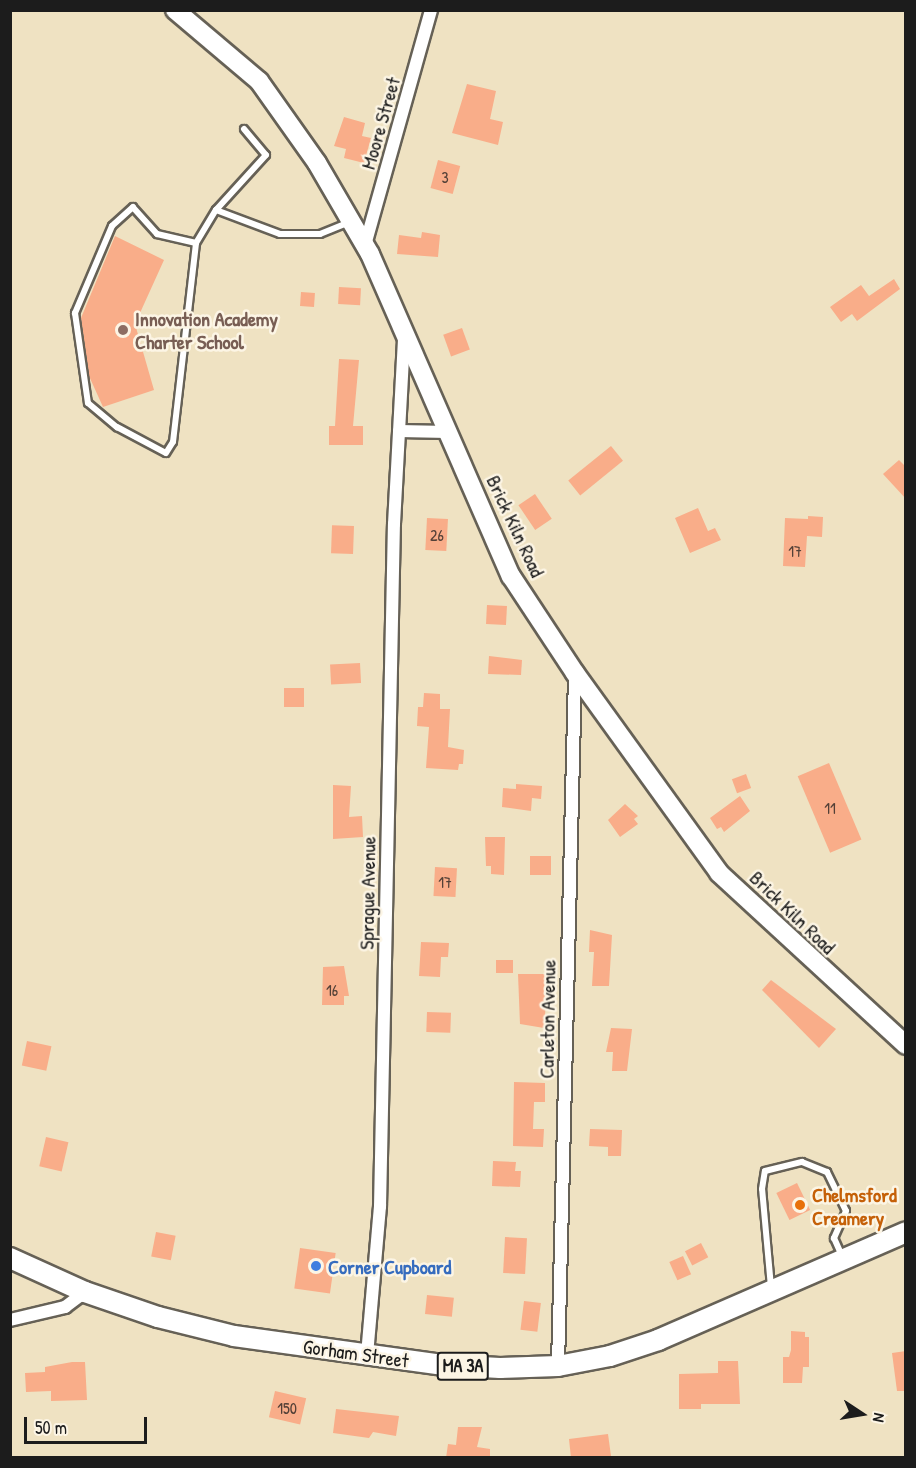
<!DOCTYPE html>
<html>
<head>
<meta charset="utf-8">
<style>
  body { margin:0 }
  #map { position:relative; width:916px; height:1468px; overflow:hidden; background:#efe2c2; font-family:"Patrick Hand",sans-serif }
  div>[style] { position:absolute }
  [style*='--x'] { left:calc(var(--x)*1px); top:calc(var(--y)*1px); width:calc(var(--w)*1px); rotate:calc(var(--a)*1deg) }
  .building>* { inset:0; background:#f9ad89; transform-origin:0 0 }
  .roads { filter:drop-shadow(2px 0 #666156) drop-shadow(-2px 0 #666156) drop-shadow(0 2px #666156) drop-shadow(0 -2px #666156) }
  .lane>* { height:6px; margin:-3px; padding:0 3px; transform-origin:3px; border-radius:3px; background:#fff }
  .street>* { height:12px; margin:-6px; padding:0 6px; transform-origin:6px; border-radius:6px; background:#fff }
  .secondary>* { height:18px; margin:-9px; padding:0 9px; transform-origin:9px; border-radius:9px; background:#fff }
  .primary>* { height:20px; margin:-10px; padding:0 10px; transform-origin:10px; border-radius:10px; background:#fff }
  .dots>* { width:16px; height:16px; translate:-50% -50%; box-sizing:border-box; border:3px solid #fcf5e5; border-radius:50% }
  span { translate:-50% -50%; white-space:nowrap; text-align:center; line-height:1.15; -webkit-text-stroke:5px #fcf5e5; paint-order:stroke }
  .number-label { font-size:16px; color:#534037 }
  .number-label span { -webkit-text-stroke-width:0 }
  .shield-label span { padding:2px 4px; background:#fcf5e5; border:2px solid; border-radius:4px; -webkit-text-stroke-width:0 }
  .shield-label { font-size:18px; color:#1c1c1c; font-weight:700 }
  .street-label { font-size:20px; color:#1c1c1c }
  .education-label { font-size:20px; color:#785e54; font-weight:700 }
  .left { translate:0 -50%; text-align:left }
  .food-label { font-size:20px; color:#c56008; font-weight:700 }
  .shop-label { font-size:20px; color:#366cbe; font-weight:700 }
  .frame { position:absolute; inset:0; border:12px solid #1c1c1c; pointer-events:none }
  .north { position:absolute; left:832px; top:1384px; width:60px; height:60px; -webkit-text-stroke:4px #fcf5e5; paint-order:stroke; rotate:102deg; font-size:16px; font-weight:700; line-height:24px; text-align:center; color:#1c1c1c }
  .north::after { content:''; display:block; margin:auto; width:21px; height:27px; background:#1c1c1c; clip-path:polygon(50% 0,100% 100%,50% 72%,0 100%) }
  .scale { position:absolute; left:24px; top:1417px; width:123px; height:27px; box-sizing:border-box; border:3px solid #1c1c1c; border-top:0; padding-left:8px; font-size:18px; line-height:21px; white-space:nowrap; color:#1c1c1c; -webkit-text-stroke:4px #fcf5e5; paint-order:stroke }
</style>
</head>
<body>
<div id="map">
  <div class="building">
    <i style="clip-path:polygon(467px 84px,496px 91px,490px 119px,503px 122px,498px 145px,452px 133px)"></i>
    <i style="clip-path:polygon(344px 117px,365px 123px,362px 136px,371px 138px,364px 163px,344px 158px,346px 149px,334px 146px)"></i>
    <i style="left:438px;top:160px;width:23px;height:29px;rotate:15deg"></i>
    <i style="clip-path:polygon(422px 232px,440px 235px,438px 257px,397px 254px,399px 235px,421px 238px)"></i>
    <i style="clip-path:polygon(115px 236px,164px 260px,135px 324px,154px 390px,103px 407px,89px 376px,81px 318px)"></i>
    <i style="clip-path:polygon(894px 279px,900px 289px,857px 321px,852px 314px,841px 322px,830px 307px,861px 285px,869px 296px)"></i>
    <i style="left:339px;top:287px;width:22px;height:17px;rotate:3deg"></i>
    <i style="left:301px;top:292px;width:14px;height:14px;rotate:4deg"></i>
    <i style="left:462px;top:328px;width:23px;height:20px;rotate:70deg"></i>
    <i style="clip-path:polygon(339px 359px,359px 360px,353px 426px,363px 426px,363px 445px,329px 445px,329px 426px,335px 426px)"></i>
    <i style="left:611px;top:446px;width:19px;height:55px;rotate:51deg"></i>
    <i style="clip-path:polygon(899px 460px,906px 467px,906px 499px,883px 474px)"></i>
    <i style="left:535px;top:494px;width:30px;height:20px;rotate:56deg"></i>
    <i style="clip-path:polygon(698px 508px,708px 531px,715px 528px,721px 540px,690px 553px,675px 518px)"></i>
    <i style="clip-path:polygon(808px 516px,823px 517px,822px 537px,807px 536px,805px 567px,783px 566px,785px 518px,808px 519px)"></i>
    <i style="left:427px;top:518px;width:21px;height:32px;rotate:3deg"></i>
    <i style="left:354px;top:526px;width:28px;height:22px;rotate:92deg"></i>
    <i style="left:487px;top:605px;width:20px;height:19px;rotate:3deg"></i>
    <i style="clip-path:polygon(489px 656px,522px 660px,521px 675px,488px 674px)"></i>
    <i style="left:360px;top:663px;width:20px;height:30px;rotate:87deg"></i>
    <i style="left:284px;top:688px;width:20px;height:19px"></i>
    <i style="clip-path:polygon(424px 693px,440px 694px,440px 709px,450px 709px,448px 747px,464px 750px,463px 764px,459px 764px,458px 770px,426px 768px,429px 727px,417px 726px,418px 707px,423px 707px)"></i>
    <i style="left:829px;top:763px;width:83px;height:34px;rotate:67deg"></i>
    <i style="left:746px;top:774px;width:15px;height:15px;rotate:70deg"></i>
    <i style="clip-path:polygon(516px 784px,542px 786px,541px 799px,532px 798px,531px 811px,502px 807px,503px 788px,516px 789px)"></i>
    <i style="clip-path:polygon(333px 785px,351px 786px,349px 817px,362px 816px,363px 837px,333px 839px)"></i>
    <i style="clip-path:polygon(740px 796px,750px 811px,724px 832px,721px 827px,717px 829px,710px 818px)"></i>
    <i style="clip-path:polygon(625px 804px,638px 816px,634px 819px,638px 824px,620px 837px,608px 820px)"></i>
    <i style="clip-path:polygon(485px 837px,505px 837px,504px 875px,491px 874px,491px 866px,486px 866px)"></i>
    <i style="left:530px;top:856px;width:21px;height:19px"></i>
    <i style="left:435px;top:867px;width:22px;height:29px;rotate:3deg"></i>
    <i style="clip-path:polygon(590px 930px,612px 935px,609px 986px,592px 986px,594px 952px,589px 952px)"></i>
    <i style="clip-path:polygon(421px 942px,449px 943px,448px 957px,441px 957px,440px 977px,419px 976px)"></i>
    <i style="left:513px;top:960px;width:13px;height:17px;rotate:90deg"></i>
    <i style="clip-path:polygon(344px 966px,349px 996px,344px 996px,344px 1005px,322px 1005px,323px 967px)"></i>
    <i style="clip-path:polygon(518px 974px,548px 974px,544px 1028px,520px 1024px)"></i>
    <i style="clip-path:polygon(771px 980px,836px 1029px,819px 1048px,762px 990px)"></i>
    <i style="left:427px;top:1012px;width:24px;height:20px;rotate:2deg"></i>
    <i style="clip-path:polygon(611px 1028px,632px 1029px,627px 1071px,612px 1071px,613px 1052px,606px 1052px)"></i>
    <i style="left:27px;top:1041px;width:25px;height:25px;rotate:12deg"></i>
    <i style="clip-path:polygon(514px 1082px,545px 1083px,545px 1102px,534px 1102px,533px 1129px,544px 1129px,543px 1147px,513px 1146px)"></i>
    <i style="clip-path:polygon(590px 1129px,622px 1130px,621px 1156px,608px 1156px,608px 1147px,589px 1146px)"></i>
    <i style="left:46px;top:1137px;width:23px;height:30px;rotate:13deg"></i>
    <i style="clip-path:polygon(493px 1161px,516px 1162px,515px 1171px,521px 1171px,520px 1187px,492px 1186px)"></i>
    <i style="left:797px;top:1183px;width:30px;height:23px;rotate:64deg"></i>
    <i style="left:156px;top:1232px;width:20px;height:25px;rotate:11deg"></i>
    <i style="left:505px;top:1237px;width:22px;height:36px;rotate:3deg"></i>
    <i style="left:701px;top:1243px;width:16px;height:18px;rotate:63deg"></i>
    <i style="left:300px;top:1248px;width:36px;height:41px;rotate:8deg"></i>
    <i style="left:683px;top:1256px;width:20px;height:15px;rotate:66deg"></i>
    <i style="left:427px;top:1295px;width:27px;height:19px;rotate:6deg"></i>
    <i style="left:524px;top:1301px;width:17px;height:29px;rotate:7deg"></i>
    <i style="clip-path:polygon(791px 1331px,805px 1332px,805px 1337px,809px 1337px,809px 1367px,803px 1367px,802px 1383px,783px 1383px,783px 1357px,789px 1357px,791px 1350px)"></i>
    <i style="clip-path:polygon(906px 1351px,906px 1391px,897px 1391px,892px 1353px)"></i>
    <i style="clip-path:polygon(718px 1361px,738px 1361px,740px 1404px,701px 1404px,701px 1409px,679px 1409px,679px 1374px,718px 1373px)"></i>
    <i style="clip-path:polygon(72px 1362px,85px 1362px,87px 1400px,51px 1401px,51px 1391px,26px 1392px,25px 1373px,45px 1372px,45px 1367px)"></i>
    <i style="left:275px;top:1391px;width:32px;height:27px;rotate:13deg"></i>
    <i style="clip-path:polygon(336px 1409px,399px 1416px,396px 1436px,373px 1432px,369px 1438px,333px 1433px)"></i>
    <i style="clip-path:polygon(458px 1427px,482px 1427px,477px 1447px,490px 1449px,490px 1458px,446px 1458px,448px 1444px,456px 1445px)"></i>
    <i style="clip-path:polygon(608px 1434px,611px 1456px,571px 1458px,569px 1439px)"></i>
  </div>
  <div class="roads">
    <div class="lane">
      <i style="--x:244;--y:129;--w:34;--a:50"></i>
      <i style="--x:266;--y:155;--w:74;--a:132.3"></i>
      <i style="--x:216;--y:210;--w:68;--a:20.6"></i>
      <i style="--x:280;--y:234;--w:40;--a:0"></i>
      <i style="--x:320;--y:234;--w:32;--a:-22"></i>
      <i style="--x:196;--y:243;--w:40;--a:-167"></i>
      <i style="--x:157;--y:234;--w:36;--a:-132"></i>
      <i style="--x:133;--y:207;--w:28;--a:138"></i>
      <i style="--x:112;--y:226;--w:95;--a:113"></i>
      <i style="--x:75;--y:313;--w:91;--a:81.8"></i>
      <i style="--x:88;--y:403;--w:38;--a:40"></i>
      <i style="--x:117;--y:427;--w:55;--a:28"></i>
      <i style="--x:166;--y:453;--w:13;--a:-58"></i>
      <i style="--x:173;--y:442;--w:200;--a:-83.4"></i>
      <i style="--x:196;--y:243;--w:39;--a:-59"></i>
      <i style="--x:771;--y:1287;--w:98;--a:-95.2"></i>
      <i style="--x:762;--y:1189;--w:18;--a:-81"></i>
      <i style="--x:765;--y:1171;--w:38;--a:-14"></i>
      <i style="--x:802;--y:1162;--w:27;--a:22"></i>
      <i style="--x:827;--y:1172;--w:43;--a:64"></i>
      <i style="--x:846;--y:1211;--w:30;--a:114"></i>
      <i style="--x:834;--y:1238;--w:20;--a:66"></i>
    </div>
    <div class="street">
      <i style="--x:365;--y:245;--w:244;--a:-74.3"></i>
      <i style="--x:399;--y:431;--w:49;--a:1.2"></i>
      <i style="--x:10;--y:1320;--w:57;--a:-13.3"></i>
      <i style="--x:65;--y:1307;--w:25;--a:-37"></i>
      <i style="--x:367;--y:1355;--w:149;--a:-85"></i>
      <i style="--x:380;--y:1207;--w:683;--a:-88.83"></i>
      <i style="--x:394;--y:524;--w:186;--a:-86.9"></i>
      <i style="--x:558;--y:1366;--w:691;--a:-88.59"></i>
    </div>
    <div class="secondary">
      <i style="--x:175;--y:10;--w:110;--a:40.2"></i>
      <i style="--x:259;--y:81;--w:100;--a:54.7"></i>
      <i style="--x:317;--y:163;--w:105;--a:59.8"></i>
      <i style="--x:370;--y:254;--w:352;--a:66.4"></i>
      <i style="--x:511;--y:576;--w:116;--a:56.6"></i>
      <i style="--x:575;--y:673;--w:246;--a:54.2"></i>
      <i style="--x:719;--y:873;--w:254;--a:42.6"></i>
    </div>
    <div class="primary">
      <i style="--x:10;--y:1258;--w:82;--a:24.4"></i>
      <i style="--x:85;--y:1292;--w:77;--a:18.9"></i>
      <i style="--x:158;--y:1317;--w:78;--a:14"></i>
      <i style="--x:234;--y:1336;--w:212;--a:7.9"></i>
      <i style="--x:444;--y:1365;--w:56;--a:3.1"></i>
      <i style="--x:500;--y:1368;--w:58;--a:-2"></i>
      <i style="--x:558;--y:1366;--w:53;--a:-10.9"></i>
      <i style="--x:610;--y:1356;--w:51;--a:-18.4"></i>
      <i style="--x:658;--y:1340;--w:270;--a:-23.5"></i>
    </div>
  </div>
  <div class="dots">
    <i style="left:123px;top:330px;background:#8d6e63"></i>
    <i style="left:800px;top:1205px;background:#e8710a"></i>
    <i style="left:316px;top:1266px;background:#3f7fe0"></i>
  </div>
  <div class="number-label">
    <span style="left:445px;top:177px">3</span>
    <span style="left:437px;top:535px">26</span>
    <span style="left:795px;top:551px">17</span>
    <span style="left:830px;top:808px">11</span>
    <span style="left:445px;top:882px">17</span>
    <span style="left:332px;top:990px">16</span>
    <span style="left:287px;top:1408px">150</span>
  </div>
  <div class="shield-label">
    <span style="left:463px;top:1366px">MA 3A</span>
  </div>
  <div class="street-label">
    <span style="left:380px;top:123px;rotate:-74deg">Moore Street</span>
    <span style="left:516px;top:526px;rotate:65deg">Brick Kiln Road</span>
    <span style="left:367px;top:893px;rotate:-89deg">Sprague Avenue</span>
    <span style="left:793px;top:912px;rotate:44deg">Brick Kiln Road</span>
    <span style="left:547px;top:1019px;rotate:-89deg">Carleton Avenue</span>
    <span style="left:356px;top:1353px;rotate:8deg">Gorham Street</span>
  </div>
  <div class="education-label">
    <span class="left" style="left:135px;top:330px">Innovation Academy<br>Charter School</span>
  </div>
  <div class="food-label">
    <span class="left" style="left:812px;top:1206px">Chelmsford<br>Creamery</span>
  </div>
  <div class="shop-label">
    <span class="left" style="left:328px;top:1266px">Corner Cupboard</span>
  </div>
  <div class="frame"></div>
  <div class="north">N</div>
  <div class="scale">50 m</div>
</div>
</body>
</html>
